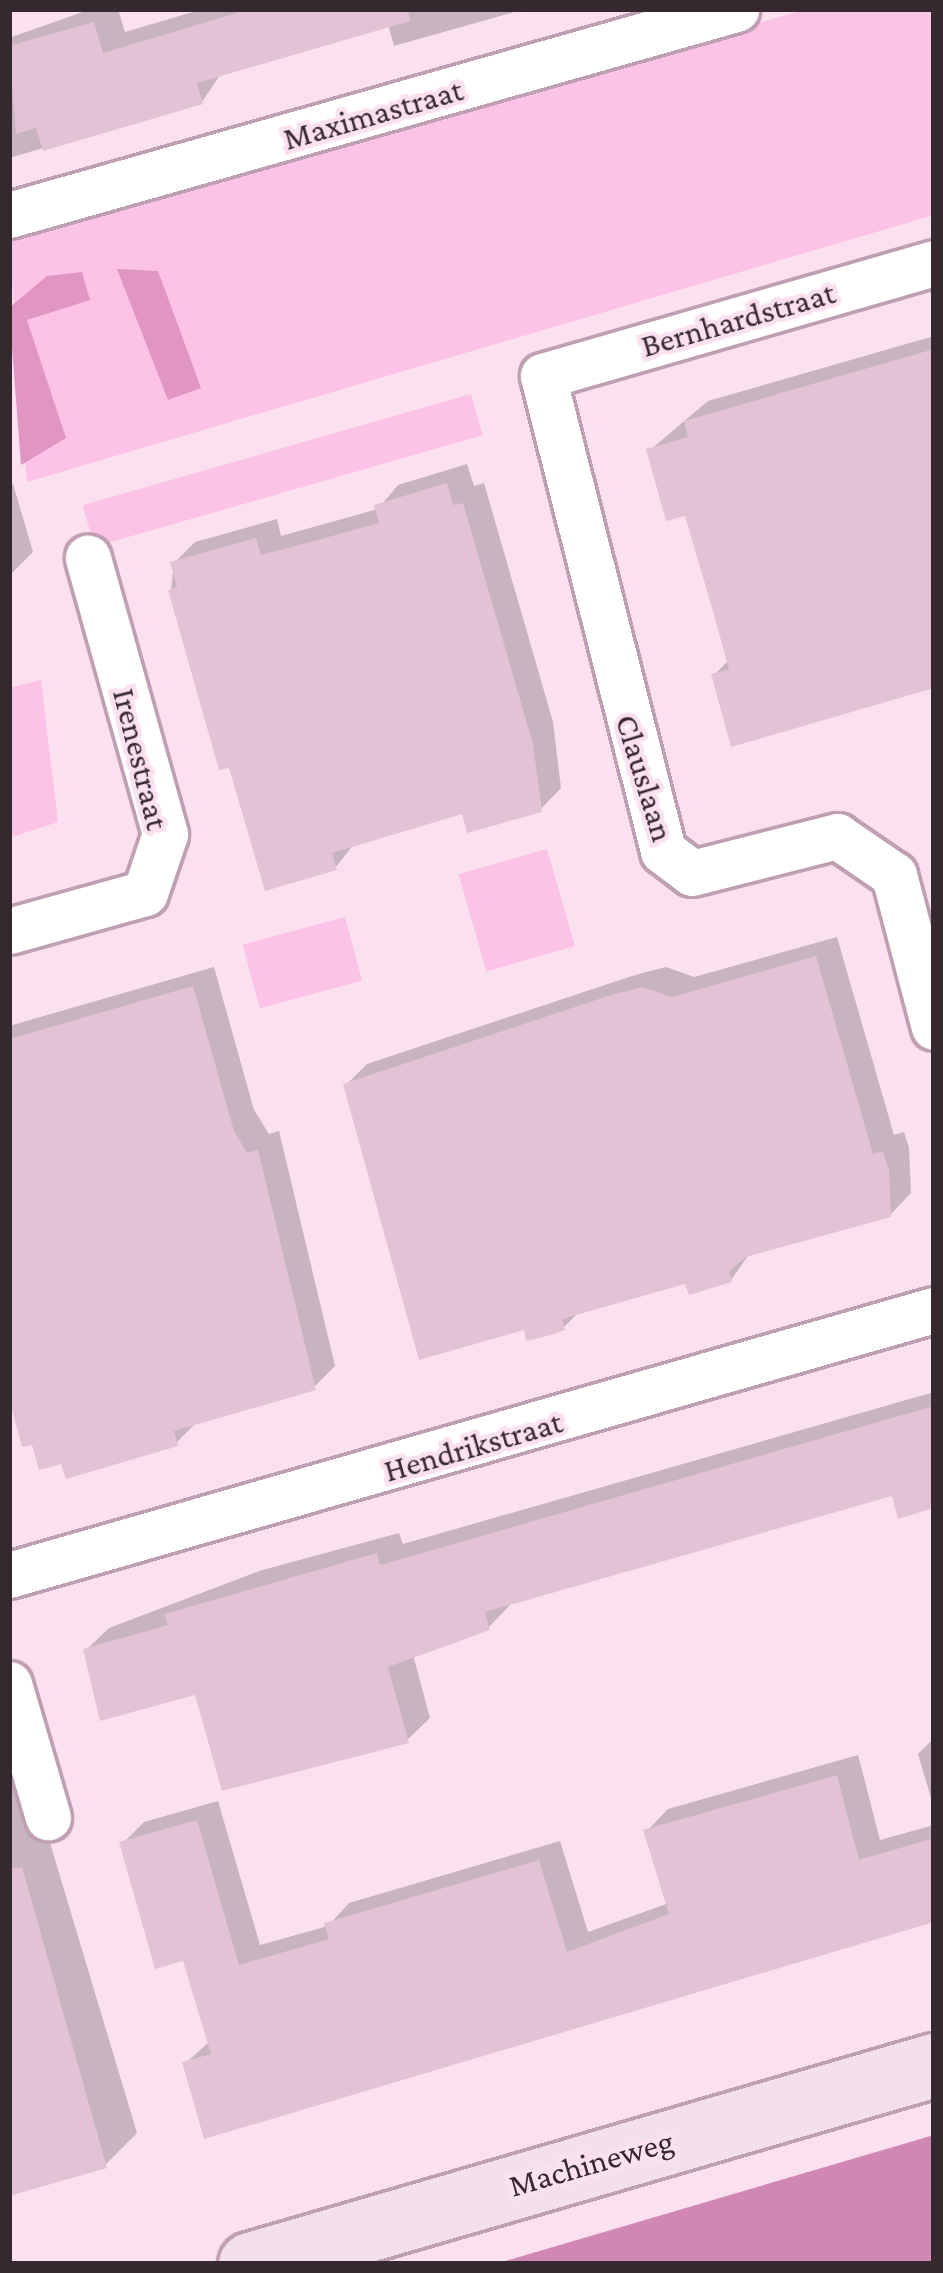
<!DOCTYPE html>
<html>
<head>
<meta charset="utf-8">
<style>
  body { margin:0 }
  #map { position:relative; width:943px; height:2273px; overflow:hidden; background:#fbe0f0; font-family:"Crimson Pro",serif }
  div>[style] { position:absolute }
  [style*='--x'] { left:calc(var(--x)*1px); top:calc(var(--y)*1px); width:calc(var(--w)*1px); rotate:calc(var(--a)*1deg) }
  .green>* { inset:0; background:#fdc3e6; transform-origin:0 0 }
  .forest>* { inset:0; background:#e095c3 }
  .water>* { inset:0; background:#d087b4 }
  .shadow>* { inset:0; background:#0003 }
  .building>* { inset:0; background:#e3c2d5 }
  .roads { filter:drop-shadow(3px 0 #bf9fb2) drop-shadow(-3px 0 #bf9fb2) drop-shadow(0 3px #bf9fb2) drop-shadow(0 -3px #bf9fb2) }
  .street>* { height:45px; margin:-22.5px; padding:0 22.5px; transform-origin:22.5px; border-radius:22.5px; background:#fff }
  .secondary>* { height:63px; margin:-31.5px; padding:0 31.5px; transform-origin:31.5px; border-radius:31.5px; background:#f4e0ec }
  span { translate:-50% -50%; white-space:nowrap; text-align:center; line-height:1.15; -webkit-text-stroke:9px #fbe0f0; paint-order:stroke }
  .street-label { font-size:33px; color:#35282f }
  .frame { position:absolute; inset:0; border:12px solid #35282f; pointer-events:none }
</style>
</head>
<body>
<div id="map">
  <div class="green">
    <i style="clip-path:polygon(807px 9px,934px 9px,934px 215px,27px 482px,9px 241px)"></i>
    <i style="left:471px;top:394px;width:43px;height:404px;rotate:74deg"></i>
    <i style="clip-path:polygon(41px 680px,58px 822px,9px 838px,9px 688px)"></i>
    <i style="left:547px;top:849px;width:101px;height:92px;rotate:74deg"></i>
    <i style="left:345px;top:917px;width:66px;height:106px;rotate:75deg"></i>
  </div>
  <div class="forest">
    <i style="clip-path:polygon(117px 269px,158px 271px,201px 388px,168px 400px)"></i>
    <i style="clip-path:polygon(82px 272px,90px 300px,27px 320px,66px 438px,21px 465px,9px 308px,47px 276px)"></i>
  </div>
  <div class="water">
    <i style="clip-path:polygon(934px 2135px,934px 2264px,495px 2264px)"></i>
  </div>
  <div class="shadow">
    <i style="clip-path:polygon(91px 9px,118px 9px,125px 32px,203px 9px,525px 9px,394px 46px,388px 24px,222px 72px,202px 102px,9px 158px,9px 38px)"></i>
    <i style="clip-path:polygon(934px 336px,934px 685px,714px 675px,729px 660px,687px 512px,650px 450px,708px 401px)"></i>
    <i style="clip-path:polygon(467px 464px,474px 486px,484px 483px,553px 722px,561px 788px,540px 810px,464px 811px,355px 843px,335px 868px,231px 764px,171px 591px,174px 563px,195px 542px,277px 519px,281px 536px,378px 509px,398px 485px)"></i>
    <i style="clip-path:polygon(13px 484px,33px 552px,9px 576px,9px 486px)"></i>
    <i style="clip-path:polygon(837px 937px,894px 1135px,904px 1132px,909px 1148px,911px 1193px,890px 1215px,750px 1253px,731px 1280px,687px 1280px,580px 1311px,564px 1327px,526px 1326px,346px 1085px,367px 1064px,635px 975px,666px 967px,694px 977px)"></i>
    <i style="clip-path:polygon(214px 967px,254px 1110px,269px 1134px,279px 1131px,335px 1366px,314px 1387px,198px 1421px,176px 1443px,63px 1460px,9px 1388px,9px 1026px)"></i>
    <i style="clip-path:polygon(934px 1392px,934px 1505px,894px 1492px,511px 1604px,489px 1627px,413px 1655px,430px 1718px,407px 1740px,197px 1692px,86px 1650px,109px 1628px,259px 1571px,399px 1533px,403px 1544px)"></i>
    <i style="clip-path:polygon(12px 1716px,137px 2133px,105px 2165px,9px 2193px)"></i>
    <i style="clip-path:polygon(934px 1738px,934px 1808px,918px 1754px)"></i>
    <i style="clip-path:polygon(858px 1755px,880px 1840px,934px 1825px,934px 1921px,186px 2063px,210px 2041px,185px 1957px,123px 1843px,144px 1822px,218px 1801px,260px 1945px,328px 1926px,349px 1903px,560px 1841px,588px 1932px,669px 1903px,647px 1831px,668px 1809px)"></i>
  </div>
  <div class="building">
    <i style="clip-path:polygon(250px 9px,408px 9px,410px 21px,197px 83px,203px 104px,43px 151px,36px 128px,16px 134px,9px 46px,94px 22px,103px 53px)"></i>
    <i style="clip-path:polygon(934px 349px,934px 688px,731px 747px,711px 674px,729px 669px,712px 608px,685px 516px,666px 521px,646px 449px,688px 437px,684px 421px)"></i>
    <i style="clip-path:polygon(447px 483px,453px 505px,463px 503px,533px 744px,542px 812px,467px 833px,462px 814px,332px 853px,337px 870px,265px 891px,229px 768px,219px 770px,168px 590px,177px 587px,170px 562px,256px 538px,261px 555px,314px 541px,379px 523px,374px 505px)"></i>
    <i style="clip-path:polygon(816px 956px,873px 1154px,883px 1151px,889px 1170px,891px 1217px,746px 1257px,729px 1271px,732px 1282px,689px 1295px,685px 1284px,562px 1319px,565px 1330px,547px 1336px,526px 1341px,524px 1330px,419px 1360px,343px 1084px,611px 995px,643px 987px,672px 997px)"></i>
    <i style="clip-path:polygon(193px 986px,234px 1131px,247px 1153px,258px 1150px,316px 1390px,174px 1431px,178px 1446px,66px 1479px,61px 1464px,39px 1470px,32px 1445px,22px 1447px,9px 1398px,9px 1039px)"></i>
    <i style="clip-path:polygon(934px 1406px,934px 1508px,898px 1519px,892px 1496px,485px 1612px,490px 1630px,388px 1667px,409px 1743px,222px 1791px,195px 1695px,100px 1721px,83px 1649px,168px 1625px,164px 1614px,377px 1553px,380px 1565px)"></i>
    <i style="clip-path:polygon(837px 1775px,859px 1860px,934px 1838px,934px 1922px,204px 2139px,182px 2062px,211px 2054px,183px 1961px,155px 1969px,119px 1842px,197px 1820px,239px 1965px,329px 1939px,324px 1923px,539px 1860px,567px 1952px,669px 1914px,643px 1830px)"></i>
    <i style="clip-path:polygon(22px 1867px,107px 2168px,9px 2196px,9px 1869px)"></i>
  </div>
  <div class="roads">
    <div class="street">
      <i style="--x:9;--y:215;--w:756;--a:-15.82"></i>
      <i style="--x:934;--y:263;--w:407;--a:163.9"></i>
      <i style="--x:543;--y:376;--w:490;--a:75.8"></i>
      <i style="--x:663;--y:851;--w:36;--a:37"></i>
      <i style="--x:692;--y:873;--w:150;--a:-14.3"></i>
      <i style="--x:837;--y:836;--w:69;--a:34.4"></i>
      <i style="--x:894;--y:875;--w:157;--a:75.3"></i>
      <i style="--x:9;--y:931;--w:141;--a:-15.6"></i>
      <i style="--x:145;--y:893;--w:62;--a:-71.3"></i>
      <i style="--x:165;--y:834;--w:287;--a:-105.6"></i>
      <i style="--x:9;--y:1575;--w:962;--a:-15.99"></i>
      <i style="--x:9;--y:1684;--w:139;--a:73.7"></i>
    </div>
    <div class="secondary">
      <i style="--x:250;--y:2264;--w:712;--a:-16.22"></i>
    </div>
  </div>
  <div class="street-label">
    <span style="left:373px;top:114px;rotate:-16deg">Maximastraat</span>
    <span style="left:738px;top:319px;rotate:-16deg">Bernhardstraat</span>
    <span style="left:141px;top:759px;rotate:76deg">Irenestraat</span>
    <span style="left:645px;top:778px;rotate:73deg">Clauslaan</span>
    <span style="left:473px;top:1446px;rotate:-16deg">Hendrikstraat</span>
    <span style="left:591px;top:2163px;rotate:-16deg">Machineweg</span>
  </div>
  <div class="frame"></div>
</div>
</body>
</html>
